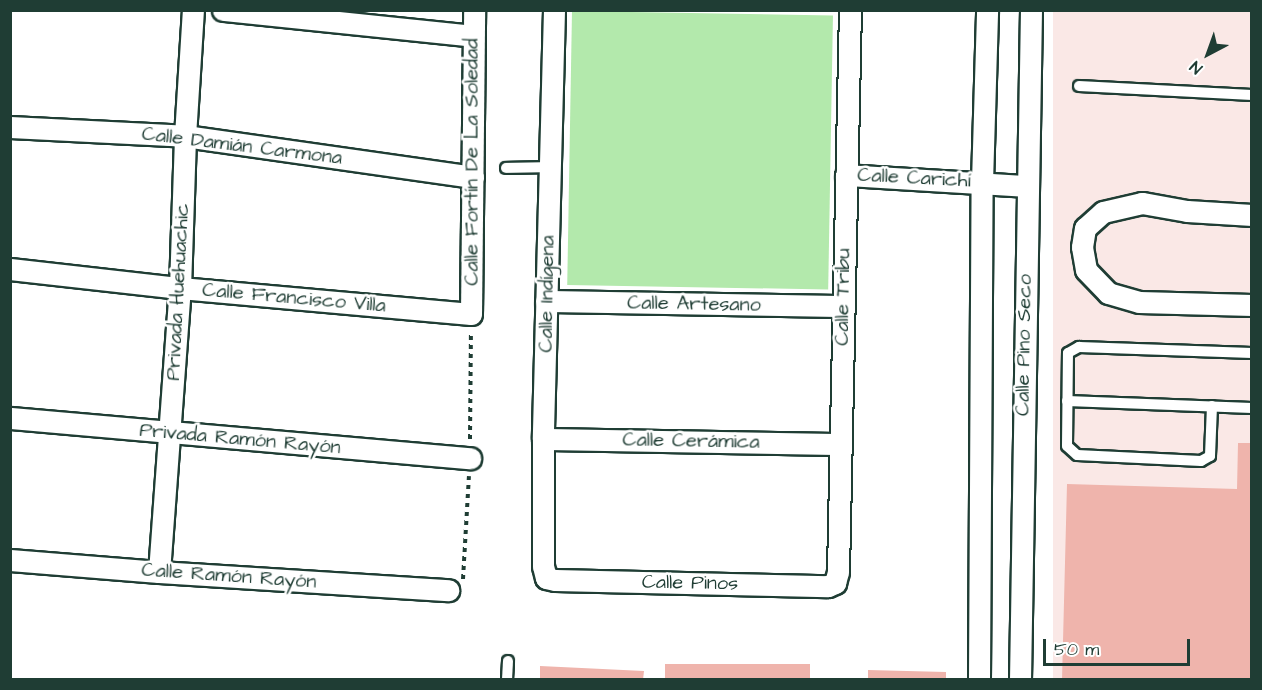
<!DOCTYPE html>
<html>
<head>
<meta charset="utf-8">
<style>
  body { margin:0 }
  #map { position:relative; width:1262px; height:690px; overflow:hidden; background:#fff; font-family:"Architects Daughter",sans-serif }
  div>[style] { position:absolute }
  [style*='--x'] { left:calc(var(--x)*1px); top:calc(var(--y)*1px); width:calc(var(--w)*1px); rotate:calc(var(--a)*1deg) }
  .built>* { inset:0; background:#fae8e6; transform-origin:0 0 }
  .green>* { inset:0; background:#b3e9ac; transform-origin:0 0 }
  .building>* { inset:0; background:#efb4ac; transform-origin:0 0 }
  .path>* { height:4px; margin-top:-2px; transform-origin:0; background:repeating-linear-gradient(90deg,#1f3d34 0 4.5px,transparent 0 9px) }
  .roads { filter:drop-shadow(2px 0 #1f3d34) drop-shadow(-2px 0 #1f3d34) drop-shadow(0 2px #1f3d34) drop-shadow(0 -2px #1f3d34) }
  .service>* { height:10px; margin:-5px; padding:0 5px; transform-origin:5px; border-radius:5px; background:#fff }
  .minor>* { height:21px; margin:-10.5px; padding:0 10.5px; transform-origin:10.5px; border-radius:10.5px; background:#fff }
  span { translate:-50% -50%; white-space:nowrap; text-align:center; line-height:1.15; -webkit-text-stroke:5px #fff; paint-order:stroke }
  .street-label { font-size:20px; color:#1f3d34 }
  .frame { position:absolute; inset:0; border:12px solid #1f3d34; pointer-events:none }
  .north { position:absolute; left:1178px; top:24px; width:60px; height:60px; -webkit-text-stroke:4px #fff; paint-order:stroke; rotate:221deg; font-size:16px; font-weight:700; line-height:24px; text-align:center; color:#1f3d34 }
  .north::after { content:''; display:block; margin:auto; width:21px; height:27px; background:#1f3d34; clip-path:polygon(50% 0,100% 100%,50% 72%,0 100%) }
  .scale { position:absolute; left:1043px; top:639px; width:147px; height:27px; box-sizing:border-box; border:3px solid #1f3d34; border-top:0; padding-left:8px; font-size:18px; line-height:21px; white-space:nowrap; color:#1f3d34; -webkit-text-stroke:4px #fff; paint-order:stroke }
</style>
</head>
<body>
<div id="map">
  <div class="built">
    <i style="left:1053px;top:11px;width:198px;height:668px"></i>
  </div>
  <div class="green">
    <i style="left:572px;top:11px;width:261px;height:274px;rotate:1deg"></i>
  </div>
  <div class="building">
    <i style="clip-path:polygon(1238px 443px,1252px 443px,1252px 680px,1062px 680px,1067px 484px,1237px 489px)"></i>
    <i style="left:665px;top:664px;width:145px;height:16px"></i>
    <i style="clip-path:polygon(540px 666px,644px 671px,643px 680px,540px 680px)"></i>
    <i style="clip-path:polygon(868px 670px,946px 672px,946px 680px,868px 680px)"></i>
  </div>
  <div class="path">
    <i style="--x:470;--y:439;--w:107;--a:-89.5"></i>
    <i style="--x:463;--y:579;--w:103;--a:-86.7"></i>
  </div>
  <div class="roads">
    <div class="service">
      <i style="--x:1079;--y:86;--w:173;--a:3"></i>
      <i style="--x:506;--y:168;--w:44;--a:-1.3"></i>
      <i style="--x:1067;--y:401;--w:185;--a:2.2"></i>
      <i style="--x:1212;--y:406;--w:50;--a:92.3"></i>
      <i style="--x:1210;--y:456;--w:10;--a:151"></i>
      <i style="--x:1201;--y:461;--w:124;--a:-177.2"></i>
      <i style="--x:1077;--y:455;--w:13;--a:-138"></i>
      <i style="--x:1067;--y:446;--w:93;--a:-89.4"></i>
      <i style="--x:1068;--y:353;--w:13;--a:-29"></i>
      <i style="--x:1079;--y:347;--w:173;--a:2"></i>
      <i style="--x:507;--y:680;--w:19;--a:-87"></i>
    </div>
    <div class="minor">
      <i style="--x:223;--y:10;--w:251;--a:5.9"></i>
      <i style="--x:554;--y:10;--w:429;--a:91.5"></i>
      <i style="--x:543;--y:439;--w:127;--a:90"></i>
      <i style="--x:543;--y:566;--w:12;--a:76"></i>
      <i style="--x:546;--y:578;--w:9;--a:13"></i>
      <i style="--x:555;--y:580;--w:273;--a:1.3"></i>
      <i style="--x:828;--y:586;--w:8;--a:-23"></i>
      <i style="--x:835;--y:583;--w:11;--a:-75"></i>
      <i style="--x:838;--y:572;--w:562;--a:-88.78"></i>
      <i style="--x:10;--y:127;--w:175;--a:2.9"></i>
      <i style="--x:185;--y:136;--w:291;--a:8.1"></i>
      <i style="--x:846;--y:175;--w:180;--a:3.5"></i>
      <i style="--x:1252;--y:215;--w:65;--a:-176.5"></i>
      <i style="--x:1187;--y:211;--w:46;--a:-169.9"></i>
      <i style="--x:1142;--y:203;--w:40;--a:167"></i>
      <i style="--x:1103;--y:212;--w:24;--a:138"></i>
      <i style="--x:1085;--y:228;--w:19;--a:99"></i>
      <i style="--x:1082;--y:247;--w:23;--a:80"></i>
      <i style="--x:1086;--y:270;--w:32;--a:46"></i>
      <i style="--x:1108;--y:293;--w:32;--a:16"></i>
      <i style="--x:1139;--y:302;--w:113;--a:1.5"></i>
      <i style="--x:10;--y:269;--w:171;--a:6.4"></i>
      <i style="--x:180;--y:288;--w:292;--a:5.1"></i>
      <i style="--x:471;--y:314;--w:304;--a:-89.4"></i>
      <i style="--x:546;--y:301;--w:296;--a:1"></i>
      <i style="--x:10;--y:418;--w:462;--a:5"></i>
      <i style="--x:543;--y:439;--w:296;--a:1"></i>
      <i style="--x:10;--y:560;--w:149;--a:4.6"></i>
      <i style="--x:159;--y:572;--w:290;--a:3.6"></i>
      <i style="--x:159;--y:572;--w:285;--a:-85.8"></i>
      <i style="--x:180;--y:288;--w:152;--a:-88.1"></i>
      <i style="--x:185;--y:136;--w:126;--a:-86.4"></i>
      <i style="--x:979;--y:680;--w:498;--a:-89.7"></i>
      <i style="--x:982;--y:182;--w:172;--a:-88.3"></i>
      <i style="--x:1020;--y:680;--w:670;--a:-89.06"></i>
    </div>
  </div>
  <div class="street-label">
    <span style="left:242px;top:146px;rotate:7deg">Calle Damián Carmona</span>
    <span style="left:472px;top:162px;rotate:-90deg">Calle Fortín De La Soledad</span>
    <span style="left:914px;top:178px;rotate:3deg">Calle Carichí</span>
    <span style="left:178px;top:292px;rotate:-87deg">Privada Huehuachic</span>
    <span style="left:547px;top:294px;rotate:-89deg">Calle Indígena</span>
    <span style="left:843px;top:297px;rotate:-89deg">Calle Tribu</span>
    <span style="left:294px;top:298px;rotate:5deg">Calle Francisco Villa</span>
    <span style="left:694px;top:304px;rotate:1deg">Calle Artesano</span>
    <span style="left:1024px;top:345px;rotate:-89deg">Calle Pino Seco</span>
    <span style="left:240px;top:439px;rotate:5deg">Privada Ramón Rayón</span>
    <span style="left:691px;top:441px;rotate:1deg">Calle Cerámica</span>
    <span style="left:229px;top:576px;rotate:4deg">Calle Ramón Rayón</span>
    <span style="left:690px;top:583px;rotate:1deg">Calle Pinos</span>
  </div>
  <div class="frame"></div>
  <div class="north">N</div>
  <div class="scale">50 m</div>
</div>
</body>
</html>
